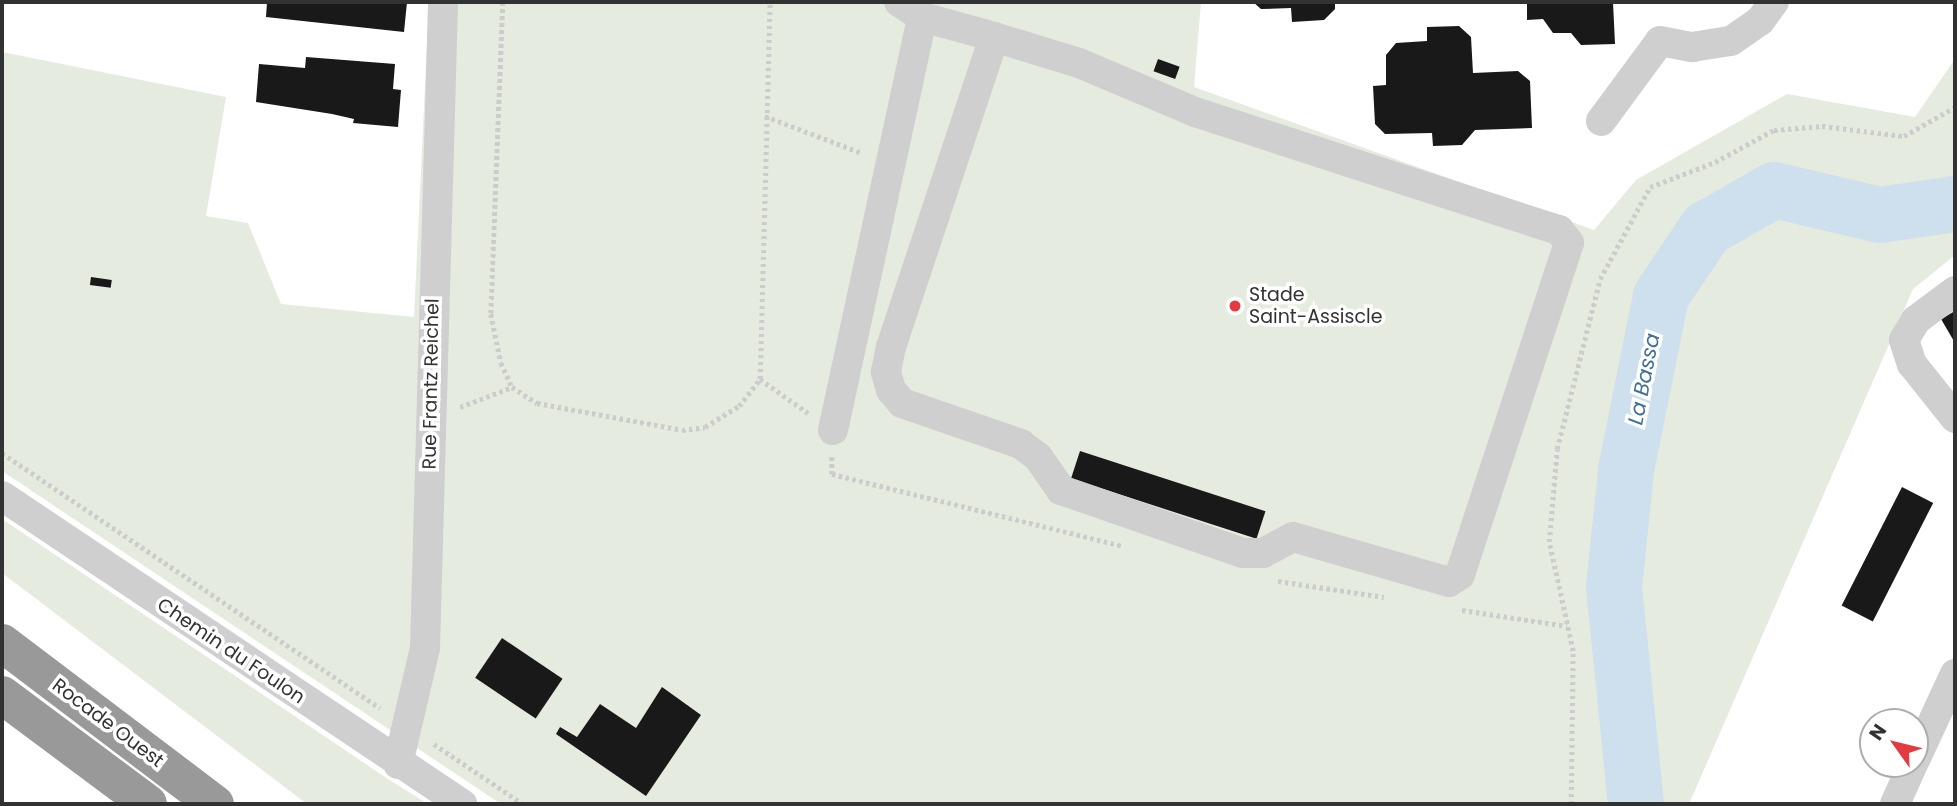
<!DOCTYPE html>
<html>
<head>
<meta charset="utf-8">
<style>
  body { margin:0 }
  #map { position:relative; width:1957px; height:806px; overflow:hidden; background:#fff; font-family:Poppins,sans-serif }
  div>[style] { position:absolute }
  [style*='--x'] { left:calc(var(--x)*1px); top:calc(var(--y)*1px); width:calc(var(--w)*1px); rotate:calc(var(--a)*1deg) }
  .green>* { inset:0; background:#e5ebde }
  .river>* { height:56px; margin:-28px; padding:0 28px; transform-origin:28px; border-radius:28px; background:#cee0ed }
  .building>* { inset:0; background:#191919; transform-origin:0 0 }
  .path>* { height:4.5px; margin-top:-2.25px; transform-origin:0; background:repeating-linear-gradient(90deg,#ccc 0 3.5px,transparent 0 7px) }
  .minor>* { height:30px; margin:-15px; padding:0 15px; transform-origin:15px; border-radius:15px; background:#cfcfcf }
  .highway>* { height:38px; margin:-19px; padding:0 19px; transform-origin:19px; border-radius:19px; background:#999 }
  .dots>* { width:19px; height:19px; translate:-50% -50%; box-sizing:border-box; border:4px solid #fff; border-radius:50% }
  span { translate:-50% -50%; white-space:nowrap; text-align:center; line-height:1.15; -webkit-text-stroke:7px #fff; paint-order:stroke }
  .poi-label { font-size:19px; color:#323232 }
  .left { translate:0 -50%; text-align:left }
  .street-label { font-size:19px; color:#323232 }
  .water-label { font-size:21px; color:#407095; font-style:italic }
  .frame { position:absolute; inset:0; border:4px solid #323232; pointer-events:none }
  .north { position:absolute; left:1859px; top:708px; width:70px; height:70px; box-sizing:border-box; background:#fff; border:2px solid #adadad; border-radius:50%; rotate:304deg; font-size:19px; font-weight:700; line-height:28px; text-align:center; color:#323232 }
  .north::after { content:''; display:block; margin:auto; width:24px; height:32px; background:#e33b3f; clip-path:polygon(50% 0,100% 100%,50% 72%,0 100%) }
</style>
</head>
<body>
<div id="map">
  <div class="green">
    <i style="clip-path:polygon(429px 2px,1201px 2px,1194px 87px,1594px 230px,1636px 180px,1787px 94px,1915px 117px,1955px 59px,1955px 255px,1913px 289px,1689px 804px,501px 804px,2px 471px,2px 52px,226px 97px,206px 216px,248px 223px,281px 304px,414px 317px)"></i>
    <i style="clip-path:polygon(2px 519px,388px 779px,428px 804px,307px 804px,2px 573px)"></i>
  </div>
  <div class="river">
    <i style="--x:1636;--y:804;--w:218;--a:-95.8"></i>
    <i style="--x:1614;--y:587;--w:118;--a:-84.1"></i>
    <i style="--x:1626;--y:470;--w:177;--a:-78.6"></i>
    <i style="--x:1661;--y:296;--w:81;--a:-56.1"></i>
    <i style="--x:1706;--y:229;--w:78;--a:-29.8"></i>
    <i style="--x:1774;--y:190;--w:109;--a:13.3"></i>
    <i style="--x:1880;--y:215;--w:76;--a:-8.3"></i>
  </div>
  <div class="building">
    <i style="clip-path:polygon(267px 2px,407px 2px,404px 32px,266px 17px)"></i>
    <i style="clip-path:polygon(1253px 2px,1335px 2px,1335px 9px,1324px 20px,1292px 22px,1291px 8px,1261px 9px)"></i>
    <i style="clip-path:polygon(1527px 2px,1613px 2px,1615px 44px,1581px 45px,1571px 33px,1553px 33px,1543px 19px,1527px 20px)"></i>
    <i style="clip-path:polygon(1459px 26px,1471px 37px,1473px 73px,1518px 71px,1530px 81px,1532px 128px,1475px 130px,1462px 145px,1433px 146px,1432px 133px,1385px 134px,1375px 124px,1373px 86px,1386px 85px,1386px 55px,1396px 43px,1427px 41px,1427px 27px)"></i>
    <i style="clip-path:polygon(306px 57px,395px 64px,393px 89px,401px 90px,398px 127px,353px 123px,354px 119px,332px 114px,256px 102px,259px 64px,305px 68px)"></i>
    <i style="left:1158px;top:59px;width:23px;height:13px;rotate:20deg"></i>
    <i style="left:91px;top:277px;width:21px;height:8px;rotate:8deg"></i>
    <i style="clip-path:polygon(1955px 311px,1955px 343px,1941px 319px)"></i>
    <i style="left:1080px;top:451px;width:195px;height:29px;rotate:18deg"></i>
    <i style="left:1902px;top:487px;width:35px;height:133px;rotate:27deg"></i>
    <i style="left:502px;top:638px;width:73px;height:48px;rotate:34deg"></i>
    <i style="clip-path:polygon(662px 687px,701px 715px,646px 796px,556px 734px,560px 727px,577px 737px,600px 704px,636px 728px)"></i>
  </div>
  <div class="path">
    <i style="--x:503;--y:2;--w:312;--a:92.2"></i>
    <i style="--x:491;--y:314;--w:50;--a:78.5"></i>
    <i style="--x:501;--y:363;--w:26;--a:65"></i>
    <i style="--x:512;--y:387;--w:30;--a:33"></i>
    <i style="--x:537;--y:403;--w:147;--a:10.5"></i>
    <i style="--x:682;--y:430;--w:23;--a:-7"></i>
    <i style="--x:705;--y:427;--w:40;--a:-32"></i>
    <i style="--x:739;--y:406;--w:34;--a:-52"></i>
    <i style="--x:760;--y:379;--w:377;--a:-88.5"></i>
    <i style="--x:765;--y:116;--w:104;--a:20.9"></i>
    <i style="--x:760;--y:379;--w:59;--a:35.3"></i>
    <i style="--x:460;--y:407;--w:56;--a:-21"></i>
    <i style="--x:2;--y:453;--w:456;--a:34"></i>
    <i style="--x:832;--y:457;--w:17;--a:90"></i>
    <i style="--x:832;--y:474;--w:300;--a:13.9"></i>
    <i style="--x:1278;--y:581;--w:107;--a:8.6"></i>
    <i style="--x:1462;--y:610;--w:106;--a:8.7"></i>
    <i style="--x:434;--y:744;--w:107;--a:34"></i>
    <i style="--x:1571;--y:804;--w:153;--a:-89.3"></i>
    <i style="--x:1573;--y:651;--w:112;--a:-102.4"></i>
    <i style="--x:1549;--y:542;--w:93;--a:-85.1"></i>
    <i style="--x:1557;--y:449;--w:175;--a:-75.8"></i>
    <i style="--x:1600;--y:279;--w:105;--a:-61.5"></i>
    <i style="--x:1650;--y:187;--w:70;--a:-21"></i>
    <i style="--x:1715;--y:162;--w:67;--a:-28.5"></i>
    <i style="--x:1774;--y:130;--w:48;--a:-4.8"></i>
    <i style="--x:1822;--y:126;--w:83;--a:7"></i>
    <i style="--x:1904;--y:136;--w:59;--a:-29.6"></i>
  </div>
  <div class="minor">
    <i style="--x:899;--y:2;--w:27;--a:33"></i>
    <i style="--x:922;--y:17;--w:64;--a:15.3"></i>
    <i style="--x:984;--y:34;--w:99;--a:17"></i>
    <i style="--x:1079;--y:63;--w:126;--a:22.9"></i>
    <i style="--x:1195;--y:112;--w:383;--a:18"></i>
    <i style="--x:1559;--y:230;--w:16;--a:52"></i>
    <i style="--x:1569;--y:243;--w:349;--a:108.2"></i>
    <i style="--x:1460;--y:575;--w:13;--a:148"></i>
    <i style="--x:1449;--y:582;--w:162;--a:-163.9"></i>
    <i style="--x:1293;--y:537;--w:34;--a:152"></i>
    <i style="--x:1263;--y:553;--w:20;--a:180"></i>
    <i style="--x:1243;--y:553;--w:193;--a:-160.9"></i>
    <i style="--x:1061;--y:490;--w:40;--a:-124.9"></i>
    <i style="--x:1038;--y:457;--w:21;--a:-143"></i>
    <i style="--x:1021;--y:444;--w:126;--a:-161"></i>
    <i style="--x:902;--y:403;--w:17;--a:-130"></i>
    <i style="--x:891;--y:390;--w:19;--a:-106"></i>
    <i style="--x:886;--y:372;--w:25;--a:-79"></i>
    <i style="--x:891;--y:347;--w:327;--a:-71.6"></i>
    <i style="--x:1601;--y:121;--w:99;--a:-53.6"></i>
    <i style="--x:1660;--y:41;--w:33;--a:11"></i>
    <i style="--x:1692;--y:47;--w:39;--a:-9"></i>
    <i style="--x:1731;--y:41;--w:35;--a:-35"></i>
    <i style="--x:1760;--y:21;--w:24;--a:-54"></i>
    <i style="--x:1955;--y:291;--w:49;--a:143.4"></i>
    <i style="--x:1916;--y:320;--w:23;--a:121"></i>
    <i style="--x:1904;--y:340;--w:25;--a:72"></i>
    <i style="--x:1912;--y:364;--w:69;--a:51.5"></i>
    <i style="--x:833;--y:430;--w:422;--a:-77.8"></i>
    <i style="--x:2;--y:496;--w:554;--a:33.8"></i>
    <i style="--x:1915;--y:760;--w:95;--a:-65.1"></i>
    <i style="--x:398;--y:764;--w:119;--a:-76.9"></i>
    <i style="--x:425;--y:648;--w:646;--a:-88.4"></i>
    <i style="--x:1895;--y:804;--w:44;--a:-65.8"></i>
  </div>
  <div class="highway">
    <i style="--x:2;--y:643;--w:267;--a:37.1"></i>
    <i style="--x:2;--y:695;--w:182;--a:36.7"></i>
  </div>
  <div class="dots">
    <i style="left:1235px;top:306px;background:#e33b3f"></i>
  </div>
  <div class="poi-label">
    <span class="left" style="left:1249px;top:306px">Stade<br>Saint-Assiscle</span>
  </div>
  <div class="street-label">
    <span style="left:431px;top:384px;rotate:-89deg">Rue Frantz Reichel</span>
    <span style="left:231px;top:651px;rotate:34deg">Chemin du Foulon</span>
    <span style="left:108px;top:723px;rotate:37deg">Rocade Ouest</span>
  </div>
  <div class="water-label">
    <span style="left:1644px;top:379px;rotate:-79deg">La Bassa</span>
  </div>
  <div class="frame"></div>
  <div class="north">N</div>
</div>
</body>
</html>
